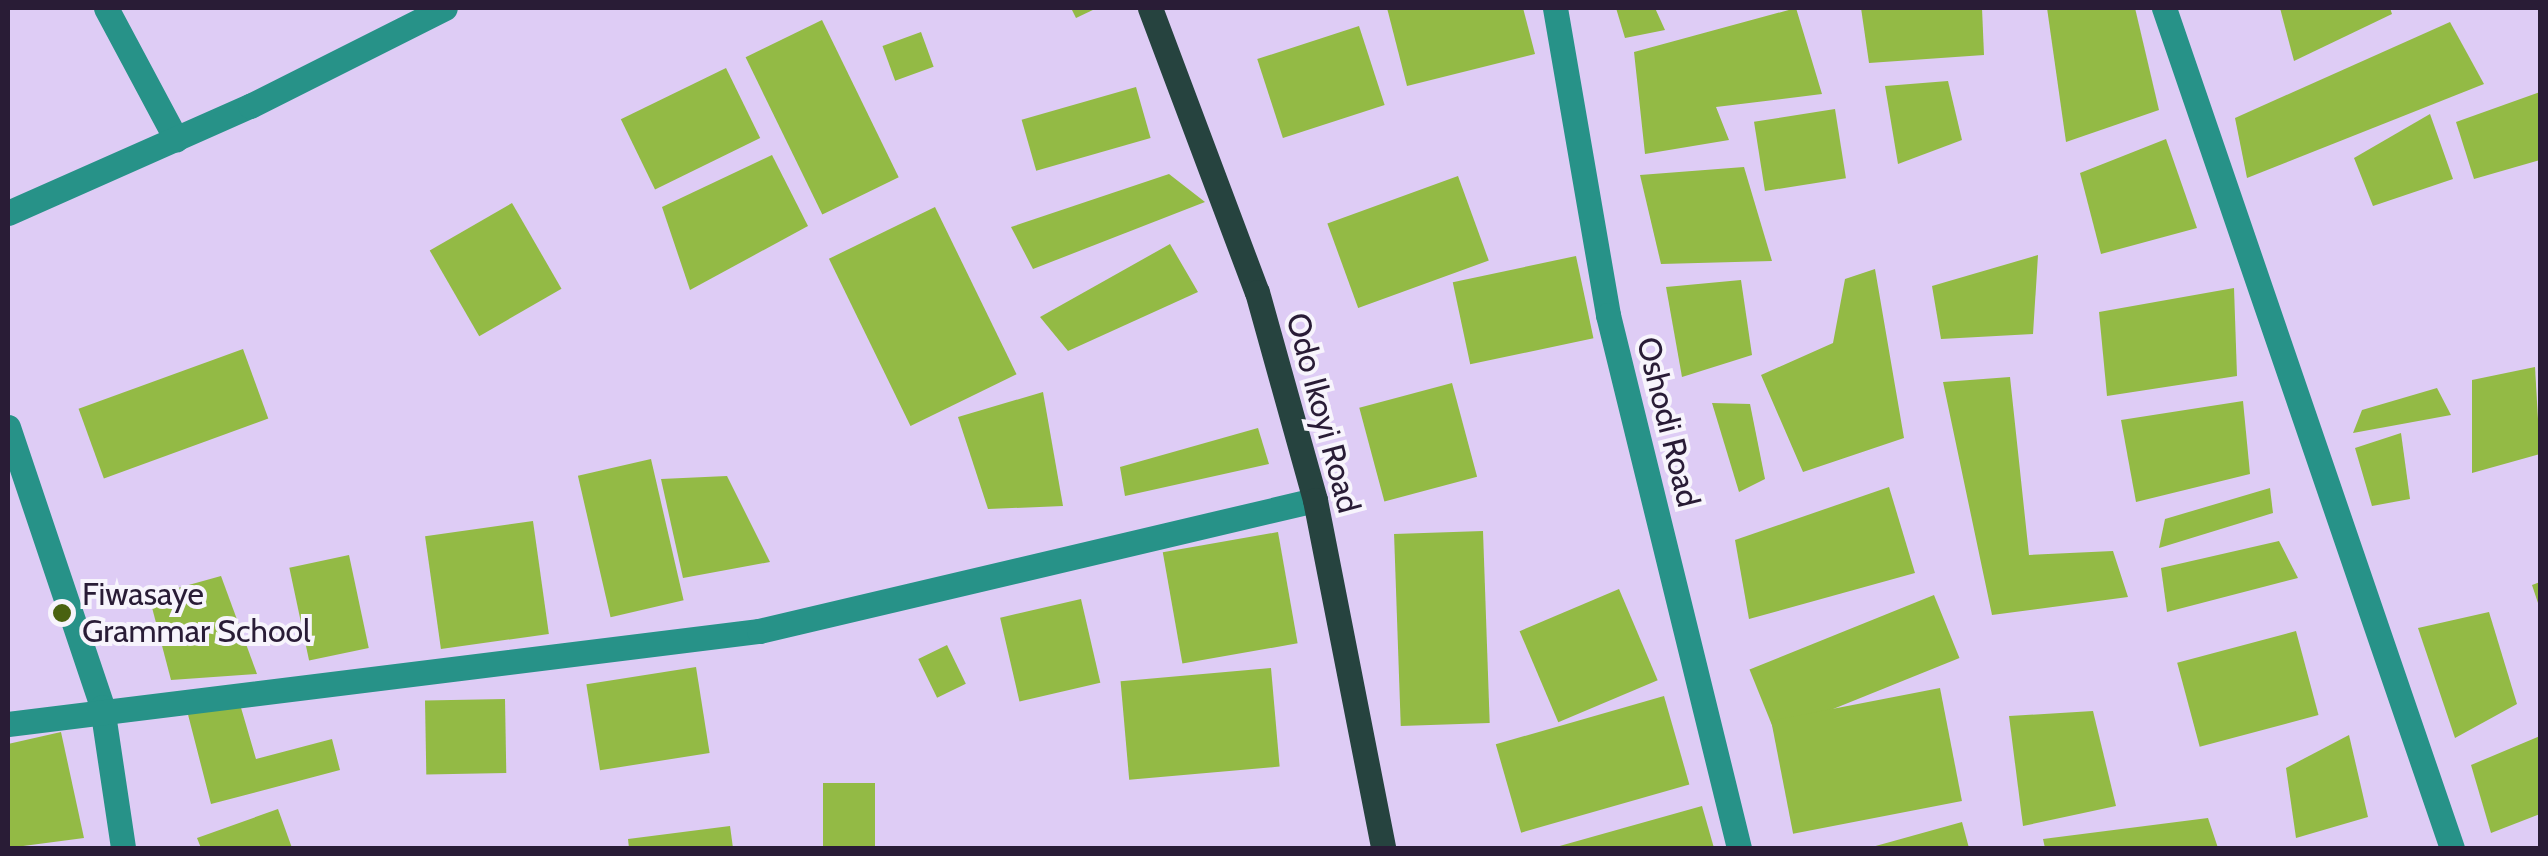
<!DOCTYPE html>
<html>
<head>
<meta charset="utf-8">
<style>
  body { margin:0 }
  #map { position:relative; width:2548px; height:856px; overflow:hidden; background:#deccf5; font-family:Cabin,sans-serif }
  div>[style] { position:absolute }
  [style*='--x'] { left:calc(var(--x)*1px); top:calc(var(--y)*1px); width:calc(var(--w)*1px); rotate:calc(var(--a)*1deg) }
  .building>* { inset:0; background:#93ba45; transform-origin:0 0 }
  .minor>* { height:25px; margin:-12.5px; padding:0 12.5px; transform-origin:12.5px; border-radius:12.5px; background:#279288 }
  .major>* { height:25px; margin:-12.5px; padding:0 12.5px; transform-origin:12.5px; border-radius:12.5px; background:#26433f }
  .dots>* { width:28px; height:28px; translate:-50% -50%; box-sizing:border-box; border:5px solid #f7f4fc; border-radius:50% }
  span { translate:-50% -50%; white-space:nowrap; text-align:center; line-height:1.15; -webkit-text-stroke:8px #f7f4fc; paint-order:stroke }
  .street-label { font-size:32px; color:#291c36 }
  .poi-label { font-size:32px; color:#291c36 }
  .left { translate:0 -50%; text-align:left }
  .frame { position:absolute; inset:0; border:10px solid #291c36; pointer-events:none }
</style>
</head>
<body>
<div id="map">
  <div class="building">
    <i style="clip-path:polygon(1071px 8px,1097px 8px,1076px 18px)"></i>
    <i style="clip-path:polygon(1387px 8px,1523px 8px,1535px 54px,1407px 86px)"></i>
    <i style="clip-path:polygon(1616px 8px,1655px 8px,1665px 30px,1625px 38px)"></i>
    <i style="clip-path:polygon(1796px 8px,1822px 94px,1716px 107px,1729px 140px,1645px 154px,1634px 52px)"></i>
    <i style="clip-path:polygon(1861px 8px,1982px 8px,1984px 55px,1869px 63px)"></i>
    <i style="clip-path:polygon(2047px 8px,2135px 8px,2159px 110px,2066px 142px)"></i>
    <i style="clip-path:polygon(2280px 8px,2390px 8px,2392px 14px,2294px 61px)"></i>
    <i style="left:822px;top:20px;width:175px;height:85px;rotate:64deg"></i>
    <i style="clip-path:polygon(2450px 22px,2484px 84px,2247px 178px,2235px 118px)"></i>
    <i style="left:1359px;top:26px;width:83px;height:107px;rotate:72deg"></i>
    <i style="left:921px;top:32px;width:37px;height:41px;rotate:70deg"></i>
    <i style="left:726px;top:68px;width:78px;height:117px;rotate:64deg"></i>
    <i style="clip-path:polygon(1948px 81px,1962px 140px,1898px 164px,1885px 86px)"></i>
    <i style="left:1136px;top:87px;width:53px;height:119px;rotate:74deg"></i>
    <i style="clip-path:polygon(2540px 92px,2540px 160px,2474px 179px,2456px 122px)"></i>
    <i style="left:1835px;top:109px;width:70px;height:82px;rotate:81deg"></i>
    <i style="clip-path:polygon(2430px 114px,2453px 179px,2373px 206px,2354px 158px)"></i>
    <i style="clip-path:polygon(2166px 139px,2197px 228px,2101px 254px,2080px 173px)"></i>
    <i style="clip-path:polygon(772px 155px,808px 226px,690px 290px,662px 207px)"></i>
    <i style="clip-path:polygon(1744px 167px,1772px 261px,1661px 264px,1640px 175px)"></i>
    <i style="clip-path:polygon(1169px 174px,1205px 202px,1033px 269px,1011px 227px)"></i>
    <i style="left:1458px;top:176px;width:90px;height:139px;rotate:70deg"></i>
    <i style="left:512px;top:203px;width:99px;height:95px;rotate:60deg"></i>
    <i style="left:935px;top:207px;width:186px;height:118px;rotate:64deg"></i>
    <i style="clip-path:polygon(1170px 244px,1198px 292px,1068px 351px,1040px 317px)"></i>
    <i style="clip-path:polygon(2038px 255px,2033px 334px,1941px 339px,1932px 286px)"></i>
    <i style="left:1576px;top:256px;width:84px;height:126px;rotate:78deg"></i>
    <i style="clip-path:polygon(1875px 269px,1904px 438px,1803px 472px,1761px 375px,1833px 343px,1845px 279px)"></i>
    <i style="clip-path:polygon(1741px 280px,1752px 355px,1682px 377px,1666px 287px)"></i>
    <i style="clip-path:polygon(2234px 288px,2237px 376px,2107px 396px,2099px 312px)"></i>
    <i style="left:243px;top:349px;width:74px;height:175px;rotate:70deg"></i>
    <i style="clip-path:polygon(2535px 367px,2540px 454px,2472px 473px,2472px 380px)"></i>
    <i style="clip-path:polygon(2010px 377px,2029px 555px,2113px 551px,2128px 597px,1992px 615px,1943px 382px)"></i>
    <i style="left:1452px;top:383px;width:97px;height:96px;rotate:75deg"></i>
    <i style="clip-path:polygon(2437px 388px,2451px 415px,2353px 433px,2362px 410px)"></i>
    <i style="clip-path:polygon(1043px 392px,1063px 506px,988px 509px,958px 417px)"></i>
    <i style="clip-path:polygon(2243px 401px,2250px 474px,2136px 502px,2121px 420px)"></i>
    <i style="clip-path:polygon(1712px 403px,1750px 404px,1765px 479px,1739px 492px)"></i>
    <i style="clip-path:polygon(1258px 428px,1269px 464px,1125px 496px,1120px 467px)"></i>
    <i style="clip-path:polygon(2401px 433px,2410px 499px,2372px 506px,2355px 448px)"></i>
    <i style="left:651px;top:459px;width:145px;height:75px;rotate:77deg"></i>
    <i style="clip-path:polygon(727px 476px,770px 562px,683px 578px,661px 479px)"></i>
    <i style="clip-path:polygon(1889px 487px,1915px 573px,1749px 619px,1735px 540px)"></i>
    <i style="clip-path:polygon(2270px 488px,2273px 513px,2159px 548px,2165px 519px)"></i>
    <i style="left:533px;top:521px;width:114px;height:109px;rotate:82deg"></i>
    <i style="left:1483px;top:531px;width:192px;height:89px;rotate:88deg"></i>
    <i style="left:1278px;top:532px;width:113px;height:117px;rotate:80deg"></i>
    <i style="clip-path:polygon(2279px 541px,2298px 578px,2167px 612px,2161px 568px)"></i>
    <i style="left:349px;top:555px;width:95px;height:61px;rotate:78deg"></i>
    <i style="clip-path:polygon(221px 576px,257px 674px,171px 680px,149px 596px)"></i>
    <i style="clip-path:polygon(2540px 582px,2540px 609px,2532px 585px)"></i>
    <i style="left:1619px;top:589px;width:99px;height:108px;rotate:67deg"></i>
    <i style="left:1934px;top:595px;width:68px;height:199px;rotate:68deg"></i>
    <i style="left:1081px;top:599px;width:86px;height:83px;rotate:77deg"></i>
    <i style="clip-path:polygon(2489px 612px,2517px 704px,2455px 738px,2418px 628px)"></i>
    <i style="left:2296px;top:631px;width:87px;height:123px;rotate:75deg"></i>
    <i style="left:947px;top:645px;width:43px;height:32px;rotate:64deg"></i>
    <i style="left:696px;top:667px;width:87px;height:111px;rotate:81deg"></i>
    <i style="left:1271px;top:668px;width:99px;height:151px;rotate:85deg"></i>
    <i style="left:1940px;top:688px;width:115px;height:172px;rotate:79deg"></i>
    <i style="clip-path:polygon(237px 694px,256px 759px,332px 739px,340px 770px,211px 804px,184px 699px)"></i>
    <i style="left:1664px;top:696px;width:92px;height:175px;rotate:74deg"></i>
    <i style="left:505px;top:699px;width:74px;height:80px;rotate:89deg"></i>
    <i style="clip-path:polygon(2093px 711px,2116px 806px,2023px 826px,2009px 716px)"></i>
    <i style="clip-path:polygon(61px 732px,84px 838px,8px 848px,8px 744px)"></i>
    <i style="clip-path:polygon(2349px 735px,2368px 817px,2296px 838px,2286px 768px)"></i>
    <i style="clip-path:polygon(2540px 736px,2540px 814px,2491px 833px,2471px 765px)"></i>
    <i style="left:823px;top:783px;width:52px;height:65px"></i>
    <i style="clip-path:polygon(1702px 806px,1714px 848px,1556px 848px,1556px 847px)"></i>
    <i style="clip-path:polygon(278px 809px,292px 848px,201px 848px,197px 838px)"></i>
    <i style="clip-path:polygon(2208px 818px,2218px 848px,2045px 848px,2043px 839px)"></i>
    <i style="clip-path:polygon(1962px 822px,1969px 848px,1872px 848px,1872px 847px)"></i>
    <i style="clip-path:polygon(730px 826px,733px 848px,629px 848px,628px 839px)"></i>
  </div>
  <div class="minor">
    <i style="--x:106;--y:8;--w:149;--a:61.9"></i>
    <i style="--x:1555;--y:8;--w:312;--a:80.2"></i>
    <i style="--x:1608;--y:315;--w:549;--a:76.19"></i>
    <i style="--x:2164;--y:8;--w:888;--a:71.08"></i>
    <i style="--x:8;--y:213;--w:265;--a:-23.9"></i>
    <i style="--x:250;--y:106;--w:218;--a:-26.7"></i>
    <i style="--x:8;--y:427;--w:295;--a:71.4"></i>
    <i style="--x:102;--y:707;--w:143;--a:81.5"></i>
    <i style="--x:8;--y:724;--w:757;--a:-7.06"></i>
    <i style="--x:759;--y:631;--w:571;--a:-13.26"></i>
  </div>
  <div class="major">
    <i style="--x:1150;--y:8;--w:303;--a:69.4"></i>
    <i style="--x:1257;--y:292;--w:216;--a:74.4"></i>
    <i style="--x:1315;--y:500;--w:355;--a:78.9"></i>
  </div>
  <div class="dots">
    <i style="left:62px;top:613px;background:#496210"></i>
  </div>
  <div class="street-label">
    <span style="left:1323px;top:413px;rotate:75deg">Odo Ikoyi Road</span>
    <span style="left:1668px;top:422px;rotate:76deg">Oshodi Road</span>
  </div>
  <div class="poi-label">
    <span class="left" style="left:82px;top:613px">Fiwasaye<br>Grammar School</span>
  </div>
  <div class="frame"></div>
</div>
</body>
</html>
